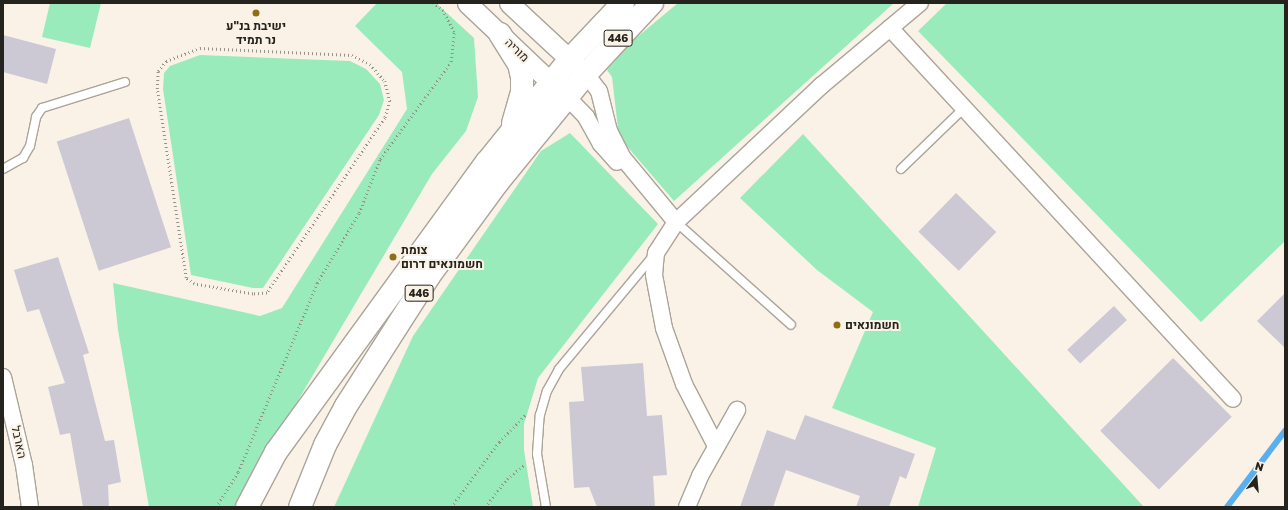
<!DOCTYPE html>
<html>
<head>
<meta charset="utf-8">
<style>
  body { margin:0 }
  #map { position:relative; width:1288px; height:510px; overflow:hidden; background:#faf2e6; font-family:"Golos Text",Heebo,sans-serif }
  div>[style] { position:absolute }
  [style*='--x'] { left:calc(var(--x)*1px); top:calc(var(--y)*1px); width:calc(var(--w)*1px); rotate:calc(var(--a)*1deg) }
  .green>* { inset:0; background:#99ebbc }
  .stream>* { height:6px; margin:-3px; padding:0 3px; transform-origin:3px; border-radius:3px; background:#5bafef }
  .building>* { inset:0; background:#ccc8d4; transform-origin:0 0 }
  .path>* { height:2.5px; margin-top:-1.25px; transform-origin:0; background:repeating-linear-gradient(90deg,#979289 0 1px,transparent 0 4px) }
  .roads { filter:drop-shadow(1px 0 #aba499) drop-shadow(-1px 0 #aba499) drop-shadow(0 1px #aba499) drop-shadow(0 -1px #aba499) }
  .service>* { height:8px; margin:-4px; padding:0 4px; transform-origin:4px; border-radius:4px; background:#fff }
  .minor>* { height:16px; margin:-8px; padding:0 8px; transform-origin:8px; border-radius:8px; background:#fff }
  .tertiary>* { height:19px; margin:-9.5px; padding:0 9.5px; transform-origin:9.5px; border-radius:9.5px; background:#fff }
  .primary>* { height:22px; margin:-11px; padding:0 11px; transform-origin:11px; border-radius:11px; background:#fff }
  .dots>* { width:11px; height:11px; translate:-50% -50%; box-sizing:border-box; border:2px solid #faf2e6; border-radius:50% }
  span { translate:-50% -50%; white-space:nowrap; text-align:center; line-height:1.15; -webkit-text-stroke:4px #faf2e6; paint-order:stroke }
  .shield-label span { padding:1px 3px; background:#faf2e6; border:1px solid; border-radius:3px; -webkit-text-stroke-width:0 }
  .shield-label { font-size:11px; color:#25231e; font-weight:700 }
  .poi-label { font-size:12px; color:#25231e; font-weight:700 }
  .left { translate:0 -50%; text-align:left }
  .street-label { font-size:12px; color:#25231e }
  .frame { position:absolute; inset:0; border:4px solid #25231e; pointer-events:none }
  .north { position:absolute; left:1236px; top:458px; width:40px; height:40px; -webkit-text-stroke:3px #faf2e6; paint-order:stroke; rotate:16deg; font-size:11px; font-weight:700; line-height:16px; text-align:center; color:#25231e }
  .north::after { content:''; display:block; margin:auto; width:14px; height:18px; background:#25231e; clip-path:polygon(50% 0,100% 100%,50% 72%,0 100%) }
</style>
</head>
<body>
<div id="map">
  <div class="green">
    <i style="clip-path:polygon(50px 3px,101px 3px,90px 48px,42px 37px)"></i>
    <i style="clip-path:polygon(377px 3px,436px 3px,474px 38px,478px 97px,466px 131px,432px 174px,274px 441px,242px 507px,149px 507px,118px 330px,113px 283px,260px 316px,282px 308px,407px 109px,402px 72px,355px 26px)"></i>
    <i style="clip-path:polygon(678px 3px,894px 3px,674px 201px,619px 137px,612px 77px,607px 70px,630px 43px)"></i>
    <i style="clip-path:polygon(947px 3px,1285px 3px,1285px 241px,1201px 322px,918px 31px)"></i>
    <i style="clip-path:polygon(200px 55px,350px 61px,366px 69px,380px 84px,384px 100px,379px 115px,263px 288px,253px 288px,191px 275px,163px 89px,164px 73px,170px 66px)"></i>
    <i style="clip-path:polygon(570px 133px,658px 224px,538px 378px,524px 424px,524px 450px,533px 507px,334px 507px,413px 336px,541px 151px)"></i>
    <i style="clip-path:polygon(803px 134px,1144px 507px,918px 507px,936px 448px,832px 408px,873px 312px,817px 270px,740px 198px)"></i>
  </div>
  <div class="stream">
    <i style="--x:1227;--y:507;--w:96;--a:-52.7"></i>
  </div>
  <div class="building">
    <i style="clip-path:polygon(3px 35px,56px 49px,47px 84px,3px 72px)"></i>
    <i style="left:129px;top:118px;width:136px;height:76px;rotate:72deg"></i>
    <i style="left:956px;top:193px;width:56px;height:54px;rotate:44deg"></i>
    <i style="clip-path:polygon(58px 257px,89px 353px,83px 355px,105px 441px,114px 440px,121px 482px,108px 485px,109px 507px,83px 507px,70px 433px,60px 435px,48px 387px,65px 383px,39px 309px,27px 312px,14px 270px)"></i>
    <i style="clip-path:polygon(1285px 293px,1285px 348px,1257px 321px)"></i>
    <i style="left:1114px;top:306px;width:19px;height:64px;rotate:47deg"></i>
    <i style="left:1173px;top:358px;width:83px;height:103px;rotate:45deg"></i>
    <i style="clip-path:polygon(643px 363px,647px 416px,662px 415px,667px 475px,653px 476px,655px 507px,597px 507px,589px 487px,574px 488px,569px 402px,584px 401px,581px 367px)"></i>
    <i style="clip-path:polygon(805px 415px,915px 454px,906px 479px,900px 476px,889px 507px,856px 507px,860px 496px,786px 470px,773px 507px,740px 507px,767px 430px,795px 440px)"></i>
  </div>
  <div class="path">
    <i style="--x:200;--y:48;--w:152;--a:2.6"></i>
    <i style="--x:352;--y:55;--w:20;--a:27"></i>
    <i style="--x:370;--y:64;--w:23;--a:49"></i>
    <i style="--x:385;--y:81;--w:21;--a:76"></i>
    <i style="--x:390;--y:101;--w:18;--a:106"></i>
    <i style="--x:385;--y:118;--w:211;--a:124"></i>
    <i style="--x:267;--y:293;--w:14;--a:176"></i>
    <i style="--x:253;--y:294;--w:60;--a:-170.4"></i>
    <i style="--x:194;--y:284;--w:10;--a:-143"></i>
    <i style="--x:186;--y:278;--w:191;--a:-98.7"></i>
    <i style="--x:157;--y:89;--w:18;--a:-87"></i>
    <i style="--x:158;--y:71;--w:13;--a:-51"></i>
    <i style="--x:166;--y:61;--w:36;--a:-21"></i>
    <i style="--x:216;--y:507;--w:41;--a:-57.8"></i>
    <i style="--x:238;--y:472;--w:205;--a:-67.3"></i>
    <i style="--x:317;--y:283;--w:82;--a:-59"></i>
    <i style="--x:359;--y:213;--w:58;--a:-68.7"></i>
    <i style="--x:380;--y:159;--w:120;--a:-53.8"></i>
    <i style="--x:451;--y:62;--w:30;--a:-84"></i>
    <i style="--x:454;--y:32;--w:24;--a:-118"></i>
    <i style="--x:443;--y:11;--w:13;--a:-141"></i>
    <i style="--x:451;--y:507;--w:81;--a:-53.6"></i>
    <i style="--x:499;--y:442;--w:39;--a:-46"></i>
    <i style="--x:485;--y:507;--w:36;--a:-52"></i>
    <i style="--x:507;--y:479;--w:23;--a:-40"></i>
  </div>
  <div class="roads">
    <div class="service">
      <i style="--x:3;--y:169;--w:23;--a:-29"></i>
      <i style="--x:23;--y:158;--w:14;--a:-60"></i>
      <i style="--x:30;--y:146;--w:30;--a:-78"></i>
      <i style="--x:36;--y:117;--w:11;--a:-56"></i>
      <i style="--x:42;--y:108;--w:87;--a:-17.4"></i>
      <i style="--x:901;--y:169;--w:88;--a:-44.1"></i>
      <i style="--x:676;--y:222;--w:154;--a:41.8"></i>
      <i style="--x:546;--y:507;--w:54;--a:-99.6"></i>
      <i style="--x:537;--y:454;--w:39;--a:-86"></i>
      <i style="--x:540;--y:415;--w:25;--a:-74"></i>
      <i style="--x:547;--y:391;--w:25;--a:-61"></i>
      <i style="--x:559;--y:369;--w:148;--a:-50.2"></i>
    </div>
    <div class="minor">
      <i style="--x:890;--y:28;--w:505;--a:47.25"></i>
      <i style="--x:586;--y:74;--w:21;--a:53"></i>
      <i style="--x:599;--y:91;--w:41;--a:76"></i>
      <i style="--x:609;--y:131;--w:30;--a:63"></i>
      <i style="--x:623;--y:158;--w:83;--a:50.4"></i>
      <i style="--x:567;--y:97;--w:28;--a:46"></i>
      <i style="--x:586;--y:117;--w:31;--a:61"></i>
      <i style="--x:601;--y:144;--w:24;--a:48"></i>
      <i style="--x:3;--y:377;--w:90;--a:76.6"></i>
      <i style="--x:24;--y:465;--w:42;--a:81.9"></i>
      <i style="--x:716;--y:446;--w:70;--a:-117.3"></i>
      <i style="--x:684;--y:384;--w:59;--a:-109.7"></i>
      <i style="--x:664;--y:328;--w:54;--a:-100.7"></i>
      <i style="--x:654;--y:275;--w:22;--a:-85"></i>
      <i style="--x:656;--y:253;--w:37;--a:-57"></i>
      <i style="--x:676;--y:222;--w:199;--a:-43.2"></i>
      <i style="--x:821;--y:86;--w:129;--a:-40"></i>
      <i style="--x:687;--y:507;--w:34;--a:-67"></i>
      <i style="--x:700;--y:476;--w:76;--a:-60.7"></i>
    </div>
    <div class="tertiary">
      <i style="--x:467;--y:3;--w:131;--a:43.5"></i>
      <i style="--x:509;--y:3;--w:97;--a:42.9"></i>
    </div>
    <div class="primary">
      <i style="--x:500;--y:34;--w:36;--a:58"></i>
      <i style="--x:519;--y:64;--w:13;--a:77"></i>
      <i style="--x:522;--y:77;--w:15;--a:90"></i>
      <i style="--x:522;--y:92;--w:33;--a:106"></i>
      <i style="--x:247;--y:507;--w:62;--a:-62.2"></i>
      <i style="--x:276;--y:452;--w:359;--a:-54"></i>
      <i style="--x:487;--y:162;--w:132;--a:-51.1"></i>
      <i style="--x:570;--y:59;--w:77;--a:-46.6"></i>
      <i style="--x:300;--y:507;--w:67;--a:-68"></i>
      <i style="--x:325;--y:445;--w:44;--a:-61.7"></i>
      <i style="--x:346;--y:406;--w:154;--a:-57.4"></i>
      <i style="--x:429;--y:276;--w:117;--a:-53.7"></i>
      <i style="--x:498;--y:182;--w:139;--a:-50.8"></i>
      <i style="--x:586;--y:74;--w:97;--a:-47.1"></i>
    </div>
  </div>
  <div class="dots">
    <i style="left:256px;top:13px;background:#8f6f13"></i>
    <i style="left:393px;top:257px;background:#8f6f13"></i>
    <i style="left:837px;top:325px;background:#8f6f13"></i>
  </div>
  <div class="shield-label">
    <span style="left:618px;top:38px">446</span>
    <span style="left:419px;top:293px">446</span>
  </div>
  <div class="poi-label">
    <span style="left:256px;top:33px">ישיבת בנ"ע<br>נר תמיד</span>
    <span class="left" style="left:401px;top:257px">צומת<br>חשמונאים דרום</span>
    <span class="left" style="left:845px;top:325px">חשמונאים</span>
  </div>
  <div class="street-label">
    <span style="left:517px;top:50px;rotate:44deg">מוריה</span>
    <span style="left:19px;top:442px;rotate:78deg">הארבל</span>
  </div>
  <div class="frame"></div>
  <div class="north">N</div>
</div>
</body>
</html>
